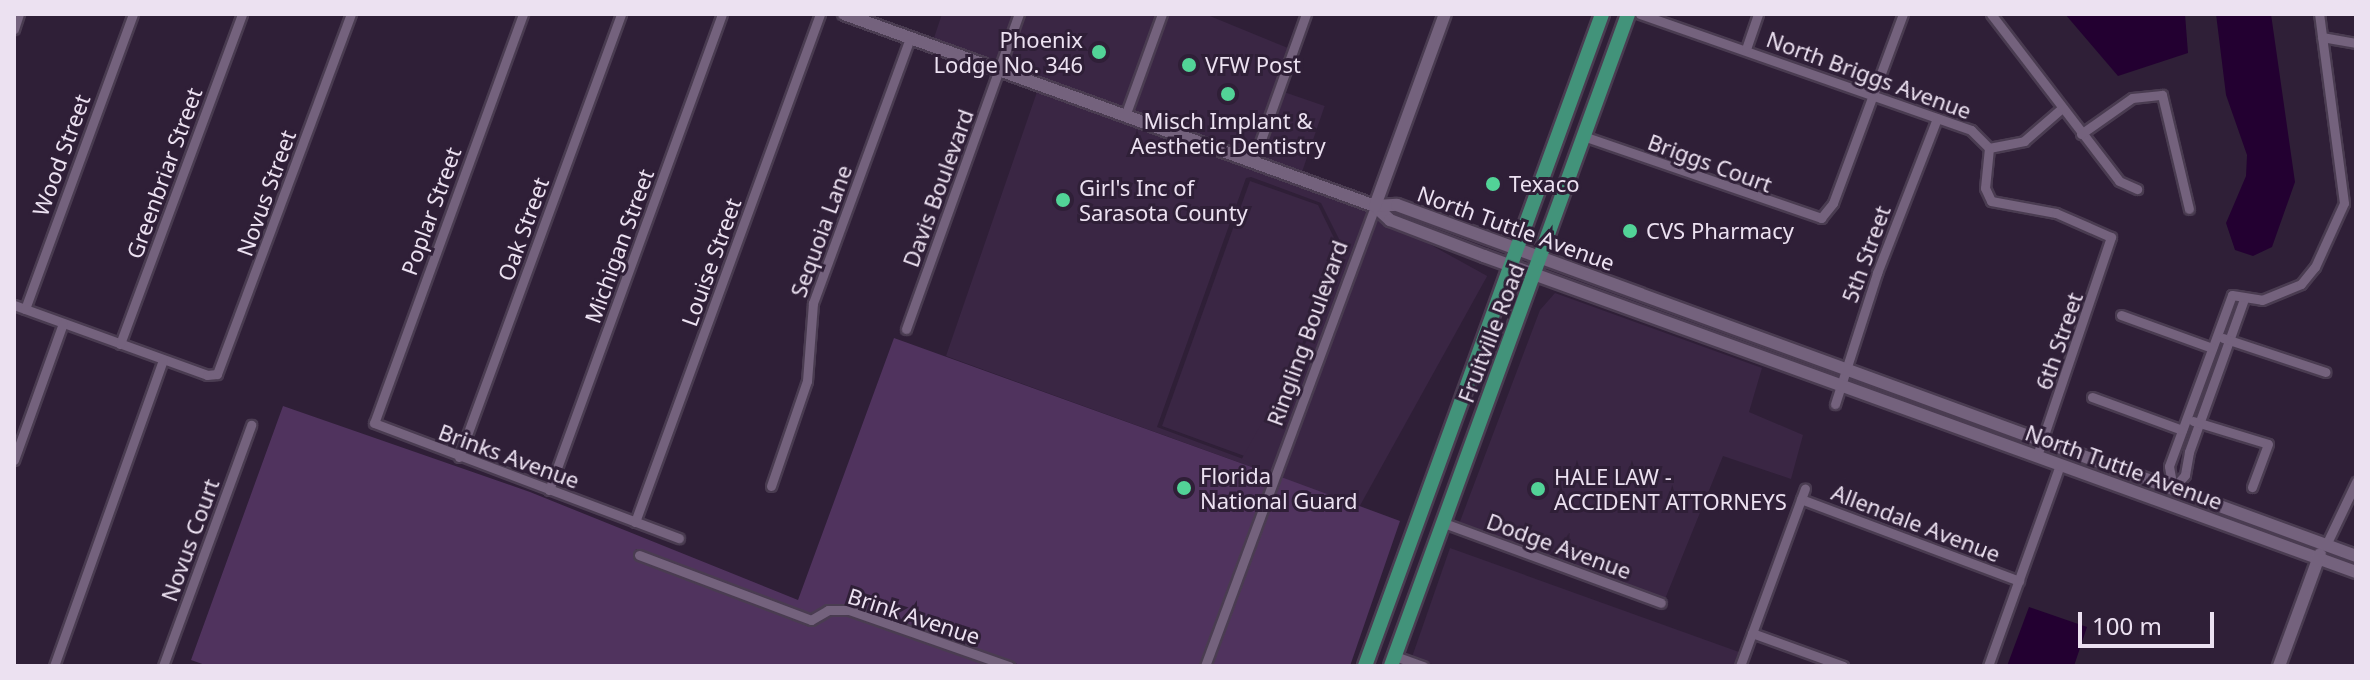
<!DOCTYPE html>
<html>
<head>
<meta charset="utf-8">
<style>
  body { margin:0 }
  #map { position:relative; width:2370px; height:680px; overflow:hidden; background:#2f1f37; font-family:"Noto Sans",sans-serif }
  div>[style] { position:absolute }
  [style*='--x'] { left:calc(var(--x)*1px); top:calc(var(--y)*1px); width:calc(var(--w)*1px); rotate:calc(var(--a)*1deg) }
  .built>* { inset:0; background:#3a2644; transform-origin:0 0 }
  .green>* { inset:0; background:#50335e }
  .water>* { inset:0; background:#230031 }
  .roads { filter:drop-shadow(2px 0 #4a3c51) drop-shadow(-2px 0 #4a3c51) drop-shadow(0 2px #4a3c51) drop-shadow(0 -2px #4a3c51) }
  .street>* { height:9px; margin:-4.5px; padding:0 4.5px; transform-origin:4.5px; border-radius:4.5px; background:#74627d }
  .secondary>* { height:12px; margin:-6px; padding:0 6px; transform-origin:6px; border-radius:6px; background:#74627d }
  .primary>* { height:14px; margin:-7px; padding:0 7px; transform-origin:7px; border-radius:7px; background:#42937a }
  .dots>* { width:22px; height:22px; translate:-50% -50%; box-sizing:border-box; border:4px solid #2f1f37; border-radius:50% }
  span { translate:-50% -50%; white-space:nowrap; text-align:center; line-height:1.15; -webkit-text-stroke:6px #2f1f37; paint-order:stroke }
  .poi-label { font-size:22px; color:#ece1f1 }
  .right { translate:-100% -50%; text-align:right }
  .left { translate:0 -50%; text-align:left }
  .street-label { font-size:22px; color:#ece1f1 }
  .frame { position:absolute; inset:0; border:16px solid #ece1f1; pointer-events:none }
  .scale { position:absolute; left:2078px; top:612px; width:136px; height:36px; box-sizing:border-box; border:4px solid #ece1f1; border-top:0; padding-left:10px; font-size:24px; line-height:28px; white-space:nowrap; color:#ece1f1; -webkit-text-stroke:6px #2f1f37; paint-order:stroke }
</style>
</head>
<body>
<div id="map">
  <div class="built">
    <i style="clip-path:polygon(942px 14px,1014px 14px,996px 64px,933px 41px)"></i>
    <i style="clip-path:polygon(1025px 14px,1157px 14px,1122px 110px,1006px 68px)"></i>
    <i style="clip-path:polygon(1168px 14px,1205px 14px,1288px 48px,1250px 155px,1132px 113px)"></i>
    <i style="clip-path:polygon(evenodd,1038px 89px,1368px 209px,1271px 474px,946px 356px,1038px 89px,1251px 177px,1321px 203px,1341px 243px,1262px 466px,1157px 427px,1246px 178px,1251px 177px)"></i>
    <i style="left:1284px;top:92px;width:43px;height:71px;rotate:19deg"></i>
    <i style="clip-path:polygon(1250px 181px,1318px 205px,1337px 244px,1261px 462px,1162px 426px)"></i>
    <i style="left:1377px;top:215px;width:126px;height:279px;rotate:29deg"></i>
    <i style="clip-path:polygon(1555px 293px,1762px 368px,1749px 412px,1803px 435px,1791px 479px,1723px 456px,1665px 599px,1459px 524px,1540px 310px)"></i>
    <i style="clip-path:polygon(1450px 548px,1739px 652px,1734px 666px,1437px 666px,1412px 657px)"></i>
  </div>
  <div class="green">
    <i style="clip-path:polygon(894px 338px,1271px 474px,1200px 666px,1023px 666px,849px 605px,827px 605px,810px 615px,636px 549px,633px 558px,810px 627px,830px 614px,848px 614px,994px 666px,208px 666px,191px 660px,283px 406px,530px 492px,798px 600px)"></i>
    <i style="clip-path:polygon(1281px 477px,1400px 521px,1350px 666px,1211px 666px)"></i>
  </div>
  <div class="water">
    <i style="clip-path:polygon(2065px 14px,2185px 14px,2188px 53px,2118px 76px)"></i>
    <i style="clip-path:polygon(2216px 14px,2271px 14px,2295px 182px,2272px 247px,2253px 256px,2235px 250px,2226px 223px,2246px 176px,2247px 155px,2226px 95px)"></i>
    <i style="clip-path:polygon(2029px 607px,2087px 627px,2074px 666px,2007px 666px)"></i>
  </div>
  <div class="roads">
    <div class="street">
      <i style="--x:523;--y:14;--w:435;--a:110"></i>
      <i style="--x:374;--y:423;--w:326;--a:20.7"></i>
      <i style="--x:1640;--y:14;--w:351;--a:19.3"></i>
      <i style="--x:1971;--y:130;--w:25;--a:45"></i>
      <i style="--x:1989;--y:148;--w:36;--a:-11"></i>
      <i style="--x:2024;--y:141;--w:49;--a:-40.9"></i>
      <i style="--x:1991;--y:14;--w:210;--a:52.5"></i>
      <i style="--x:2119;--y:181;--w:20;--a:24"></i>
      <i style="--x:14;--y:29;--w:16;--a:-72"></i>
      <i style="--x:2322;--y:37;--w:35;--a:10"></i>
      <i style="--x:1746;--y:49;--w:37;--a:-71"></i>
      <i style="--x:1125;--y:116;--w:109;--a:-70.1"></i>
      <i style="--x:2081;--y:134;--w:62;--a:-35.2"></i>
      <i style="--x:2132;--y:98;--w:30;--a:-6"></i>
      <i style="--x:2162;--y:95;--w:117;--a:76.7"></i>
      <i style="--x:1586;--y:137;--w:249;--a:19"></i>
      <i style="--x:1821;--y:218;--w:19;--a:-51"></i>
      <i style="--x:1833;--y:203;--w:202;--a:-69.7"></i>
      <i style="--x:1989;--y:148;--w:40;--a:95.7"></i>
      <i style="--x:1985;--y:188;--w:14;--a:65"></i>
      <i style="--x:1991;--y:201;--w:66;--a:10.5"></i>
      <i style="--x:2056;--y:213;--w:60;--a:23.6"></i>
      <i style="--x:2111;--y:237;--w:231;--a:108.7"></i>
      <i style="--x:1253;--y:162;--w:157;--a:-70.3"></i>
      <i style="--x:2244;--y:299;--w:163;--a:109.8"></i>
      <i style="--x:2189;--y:452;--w:23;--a:100"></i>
      <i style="--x:2185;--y:475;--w:18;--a:131"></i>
      <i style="--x:2173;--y:489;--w:23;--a:-100"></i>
      <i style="--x:2169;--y:466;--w:182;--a:-69.8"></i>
      <i style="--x:2232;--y:295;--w:30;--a:9"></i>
      <i style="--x:2262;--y:300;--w:42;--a:-22.3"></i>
      <i style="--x:2301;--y:284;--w:22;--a:-51"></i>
      <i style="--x:2315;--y:267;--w:70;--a:-65.6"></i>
      <i style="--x:2344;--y:203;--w:191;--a:-97.5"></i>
      <i style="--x:14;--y:305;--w:205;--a:19.9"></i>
      <i style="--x:207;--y:375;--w:10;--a:-6"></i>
      <i style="--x:217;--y:374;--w:384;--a:-69.6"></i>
      <i style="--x:25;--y:309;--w:314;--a:-69.9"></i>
      <i style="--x:2121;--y:315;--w:97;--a:19.9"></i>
      <i style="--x:906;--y:329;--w:335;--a:-70.3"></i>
      <i style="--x:2223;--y:338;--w:108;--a:18.4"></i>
      <i style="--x:120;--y:344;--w:352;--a:-69.7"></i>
      <i style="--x:2092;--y:397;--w:96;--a:20.1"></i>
      <i style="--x:1835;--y:404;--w:138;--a:-72.2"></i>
      <i style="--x:1877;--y:273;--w:166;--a:-68.8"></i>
      <i style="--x:2193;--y:421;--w:78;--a:17"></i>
      <i style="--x:2268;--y:444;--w:46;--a:110.4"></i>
      <i style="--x:459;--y:457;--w:472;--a:-69.9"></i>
      <i style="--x:14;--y:460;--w:145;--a:-70.3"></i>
      <i style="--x:771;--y:486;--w:111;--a:-71.1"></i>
      <i style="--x:807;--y:381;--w:78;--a:-85.6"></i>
      <i style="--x:813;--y:303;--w:282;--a:-69.9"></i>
      <i style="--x:549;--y:490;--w:506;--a:-70.03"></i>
      <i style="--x:1801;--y:499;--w:233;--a:20.6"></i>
      <i style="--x:635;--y:522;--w:541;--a:-69.99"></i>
      <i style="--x:1444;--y:523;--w:231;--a:20.2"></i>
      <i style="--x:2326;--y:545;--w:70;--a:-64.5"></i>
      <i style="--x:639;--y:555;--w:184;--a:20.7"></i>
      <i style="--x:811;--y:620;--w:20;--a:-30"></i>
      <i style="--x:828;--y:610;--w:21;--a:0"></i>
      <i style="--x:849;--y:610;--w:170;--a:19.3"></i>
      <i style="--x:1752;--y:633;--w:97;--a:19.9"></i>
      <i style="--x:1395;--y:656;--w:30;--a:20"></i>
      <i style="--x:54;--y:666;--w:325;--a:-70.4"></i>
      <i style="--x:163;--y:666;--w:257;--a:-69.9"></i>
      <i style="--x:1205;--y:666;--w:490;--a:-69.7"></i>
      <i style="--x:1740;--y:666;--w:189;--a:-69.9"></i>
      <i style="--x:1988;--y:666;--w:214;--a:-70.3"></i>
    </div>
    <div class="secondary">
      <i style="--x:844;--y:14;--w:565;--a:19.88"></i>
      <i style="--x:1375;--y:206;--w:21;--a:43"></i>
      <i style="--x:1390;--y:220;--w:101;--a:21"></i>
      <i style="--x:1484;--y:256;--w:927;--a:19.92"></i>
      <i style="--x:1375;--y:206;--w:22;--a:-3"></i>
      <i style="--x:1397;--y:205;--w:1021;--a:20.1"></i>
      <i style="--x:1375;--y:206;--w:204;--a:-70"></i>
      <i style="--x:2279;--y:666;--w:119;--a:-69.9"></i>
    </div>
    <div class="primary">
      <i style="--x:1365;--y:666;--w:694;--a:-70.02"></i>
      <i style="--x:1391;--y:666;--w:694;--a:-70.02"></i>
    </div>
  </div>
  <div class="dots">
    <i style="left:1099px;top:52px;background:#52d397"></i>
    <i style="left:1189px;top:65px;background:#52d397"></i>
    <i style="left:1228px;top:94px;background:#52d397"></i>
    <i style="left:1493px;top:184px;background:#52d397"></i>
    <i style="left:1063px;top:200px;background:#52d397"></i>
    <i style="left:1630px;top:231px;background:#52d397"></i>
    <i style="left:1184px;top:488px;background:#52d397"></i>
    <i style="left:1538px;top:489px;background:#52d397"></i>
  </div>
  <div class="poi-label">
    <span class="right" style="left:1083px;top:52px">Phoenix<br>Lodge No. 346</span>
    <span class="left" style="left:1205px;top:65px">VFW Post</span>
    <span style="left:1228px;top:133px">Misch Implant &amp;<br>Aesthetic Dentistry</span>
    <span class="left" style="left:1509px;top:184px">Texaco</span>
    <span class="left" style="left:1079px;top:200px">Girl's Inc of<br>Sarasota County</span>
    <span class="left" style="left:1646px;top:231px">CVS Pharmacy</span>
    <span class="left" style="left:1200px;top:488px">Florida<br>National Guard</span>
    <span class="left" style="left:1554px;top:489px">HALE LAW -<br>ACCIDENT ATTORNEYS</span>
  </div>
  <div class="street-label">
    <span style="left:1869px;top:75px;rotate:20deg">North Briggs Avenue</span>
    <span style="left:61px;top:155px;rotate:-70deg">Wood Street</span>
    <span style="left:1710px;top:163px;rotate:20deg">Briggs Court</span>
    <span style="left:164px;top:173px;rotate:-70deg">Greenbriar Street</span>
    <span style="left:938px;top:188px;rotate:-70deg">Davis Boulevard</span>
    <span style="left:266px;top:193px;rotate:-70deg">Novus Street</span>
    <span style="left:431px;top:211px;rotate:-70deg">Poplar Street</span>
    <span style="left:1516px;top:228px;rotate:20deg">North Tuttle Avenue</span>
    <span style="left:523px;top:229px;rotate:-70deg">Oak Street</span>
    <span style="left:821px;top:231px;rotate:-70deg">Sequoia Lane</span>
    <span style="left:619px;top:246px;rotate:-70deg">Michigan Street</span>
    <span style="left:1866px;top:254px;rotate:-70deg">5th Street</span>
    <span style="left:711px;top:262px;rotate:-70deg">Louise Street</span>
    <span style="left:1307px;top:333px;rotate:-70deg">Ringling Boulevard</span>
    <span style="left:1491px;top:333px;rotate:-69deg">Fruitville Road</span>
    <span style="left:2059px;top:341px;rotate:-71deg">6th Street</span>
    <span style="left:509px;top:456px;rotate:20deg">Brinks Avenue</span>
    <span style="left:2124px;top:467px;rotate:20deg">North Tuttle Avenue</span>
    <span style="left:1916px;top:523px;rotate:21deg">Allendale Avenue</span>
    <span style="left:190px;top:540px;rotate:-70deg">Novus Court</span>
    <span style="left:1559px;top:546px;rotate:20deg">Dodge Avenue</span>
    <span style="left:914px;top:616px;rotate:18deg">Brink Avenue</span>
  </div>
  <div class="frame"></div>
  <div class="scale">100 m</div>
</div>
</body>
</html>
